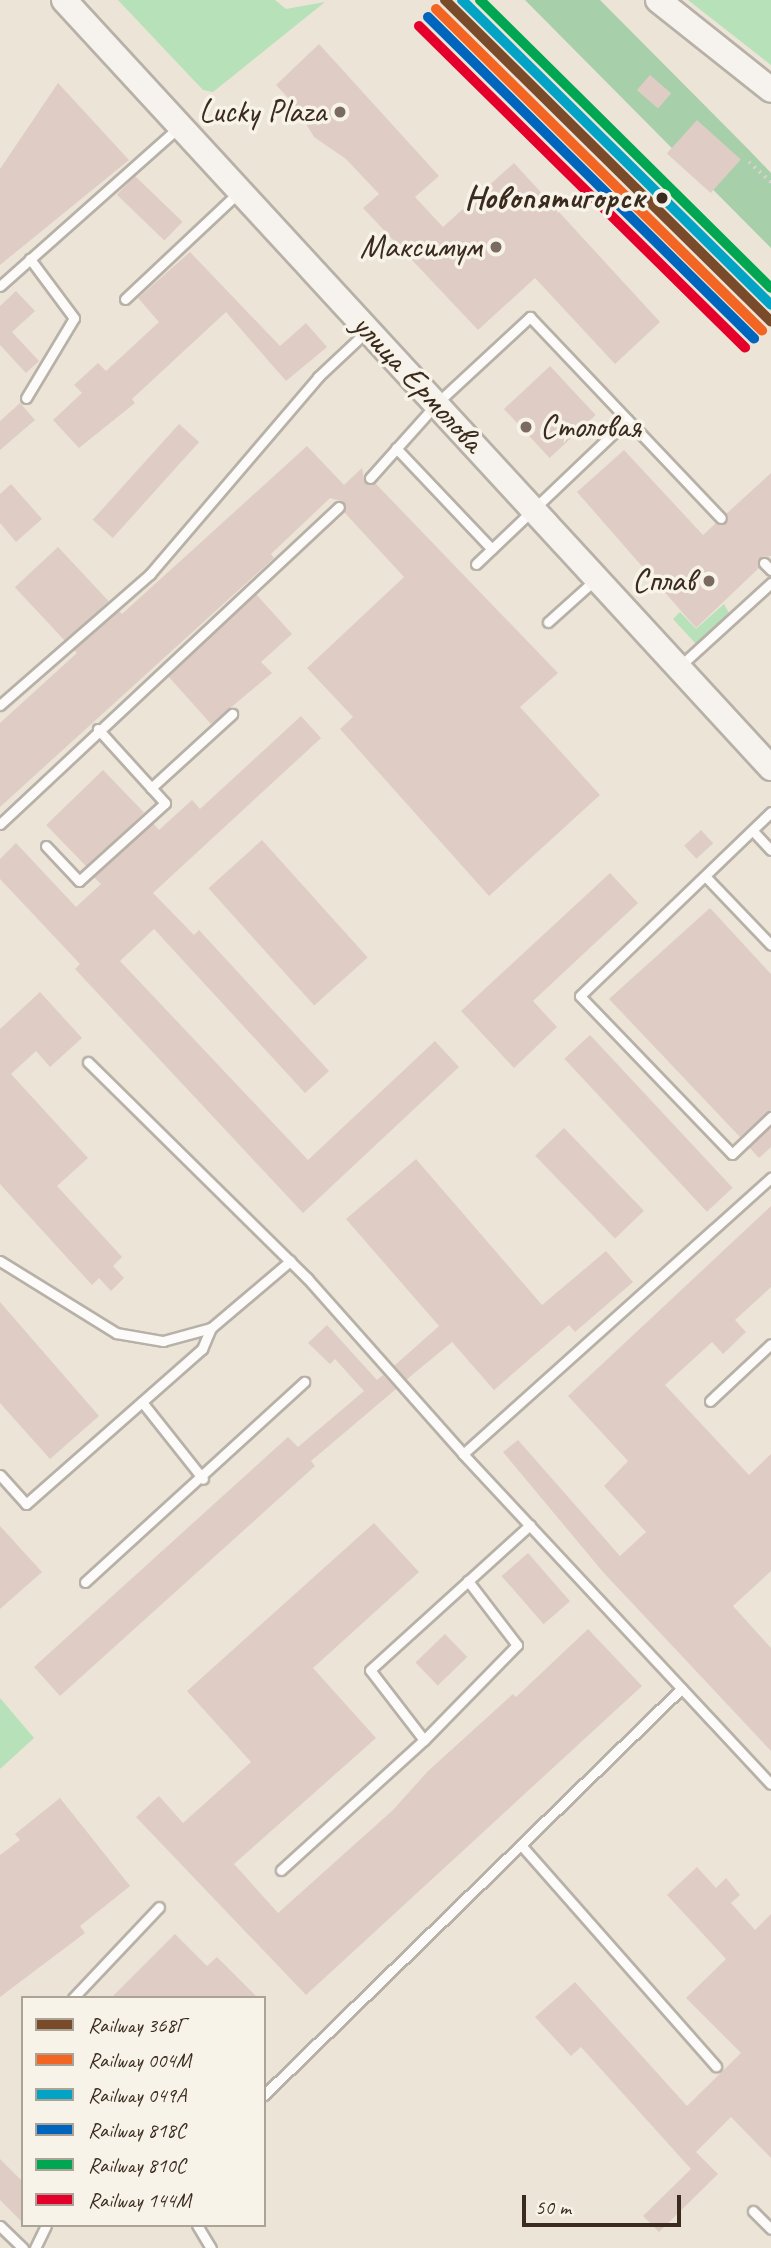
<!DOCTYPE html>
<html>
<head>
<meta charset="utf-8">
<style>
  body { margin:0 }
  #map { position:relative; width:771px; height:2248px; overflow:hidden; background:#ebe4d7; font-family:Caveat,sans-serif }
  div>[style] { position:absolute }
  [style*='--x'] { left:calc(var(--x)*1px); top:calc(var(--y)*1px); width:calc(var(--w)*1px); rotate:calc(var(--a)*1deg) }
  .green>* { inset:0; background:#b6e1b9 }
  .forest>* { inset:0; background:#a7cfaa }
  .building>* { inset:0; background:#dfcdc5; transform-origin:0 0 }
  .path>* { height:3.5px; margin-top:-1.75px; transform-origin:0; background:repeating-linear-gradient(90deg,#d5d2ce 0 2px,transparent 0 7px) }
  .roads { filter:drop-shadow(2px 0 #b7b1a8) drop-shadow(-2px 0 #b7b1a8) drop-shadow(0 2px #b7b1a8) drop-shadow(0 -2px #b7b1a8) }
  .lane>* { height:9px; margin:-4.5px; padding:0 4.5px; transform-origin:4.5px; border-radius:4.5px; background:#fcfbf9 }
  .secondary>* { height:24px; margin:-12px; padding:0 12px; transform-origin:12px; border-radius:12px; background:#f6f2ee }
  .rail-1>* { height:10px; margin:-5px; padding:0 5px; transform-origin:5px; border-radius:5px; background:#7a4b2a }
  .rail-2>* { height:10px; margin:-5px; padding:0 5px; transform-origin:5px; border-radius:5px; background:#f26522 }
  .rail-3>* { height:10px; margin:-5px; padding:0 5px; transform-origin:5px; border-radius:5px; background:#03a3c5 }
  .rail-4>* { height:10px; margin:-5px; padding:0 5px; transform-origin:5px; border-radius:5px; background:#0065bd }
  .rail-5>* { height:10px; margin:-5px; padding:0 5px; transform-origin:5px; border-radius:5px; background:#00a651 }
  .rail-6>* { height:10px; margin:-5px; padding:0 5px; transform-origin:5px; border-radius:5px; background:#e4002b }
  .dots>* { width:19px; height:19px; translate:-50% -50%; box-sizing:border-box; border:4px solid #f7f3e8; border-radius:50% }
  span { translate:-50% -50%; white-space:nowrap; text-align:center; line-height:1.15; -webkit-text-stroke:7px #f7f3e8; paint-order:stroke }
  .poi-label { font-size:33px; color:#3b2a1e }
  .right { translate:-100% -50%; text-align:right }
  .left { translate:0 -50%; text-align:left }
  .stop-label { font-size:33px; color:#3b2a1e; font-weight:700 }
  .street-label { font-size:33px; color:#3b2a1e }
  .legend { position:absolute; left:21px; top:1996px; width:245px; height:231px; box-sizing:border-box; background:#f7f3e8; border:2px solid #aca397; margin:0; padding:9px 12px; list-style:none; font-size:21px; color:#3b2a1e }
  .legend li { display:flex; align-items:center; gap:14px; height:35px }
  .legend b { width:35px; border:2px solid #aca397 }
  .scale { position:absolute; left:522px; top:2195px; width:159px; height:32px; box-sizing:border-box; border:4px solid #3b2a1e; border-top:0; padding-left:9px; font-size:21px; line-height:24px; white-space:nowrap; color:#3b2a1e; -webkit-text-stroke:5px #f7f3e8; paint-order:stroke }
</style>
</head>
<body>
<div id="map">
  <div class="green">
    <i style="clip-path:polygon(118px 0,275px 0,286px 9px,325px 2px,213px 92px,203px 90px)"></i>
    <i style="clip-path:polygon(688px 0,771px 0,771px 65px)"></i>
    <i style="clip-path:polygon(724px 604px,730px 615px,697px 645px,673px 619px,680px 612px,696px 629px)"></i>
    <i style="clip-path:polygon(0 1698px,34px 1738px,0 1769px)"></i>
  </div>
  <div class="forest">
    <i style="clip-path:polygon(525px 0,600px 0,748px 149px,771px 173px,771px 248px)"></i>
  </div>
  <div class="building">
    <i style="clip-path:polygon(319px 44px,439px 176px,415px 197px,443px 227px,514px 163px,660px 322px,615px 364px,535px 278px,478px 330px,363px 208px,379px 194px,346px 159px,314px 137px,294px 104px,276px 85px)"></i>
    <i style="left:650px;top:75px;width:28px;height:20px;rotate:41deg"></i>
    <i style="clip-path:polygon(58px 83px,129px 160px,0 265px,0 169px)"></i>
    <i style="left:697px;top:120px;width:59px;height:45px;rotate:42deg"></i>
    <i style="left:135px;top:176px;width:66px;height:26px;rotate:44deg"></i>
    <i style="clip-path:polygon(190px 252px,280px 346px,306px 323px,327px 347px,286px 381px,226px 312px,132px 399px,135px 403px,79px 448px,53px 420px,82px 393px,74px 385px,98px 363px,106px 371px,159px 322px,138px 298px)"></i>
    <i style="clip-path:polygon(16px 291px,35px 311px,12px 332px,39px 361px,26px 373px,0 345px,0 306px)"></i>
    <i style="left:550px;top:366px;width:67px;height:63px;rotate:47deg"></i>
    <i style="clip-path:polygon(20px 403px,35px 420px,0 450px,0 421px)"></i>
    <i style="left:179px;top:424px;width:27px;height:129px;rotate:42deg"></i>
    <i style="clip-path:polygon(307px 446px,344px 485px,362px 468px,365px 483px,375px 483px,558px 673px,520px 707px,600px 795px,489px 896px,340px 729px,353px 717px,307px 668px,404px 577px,344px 512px,344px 502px,330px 498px,271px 554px,274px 558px,0 807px,0 723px,77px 653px,74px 650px,119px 611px,122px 614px)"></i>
    <i style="clip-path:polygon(624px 450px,703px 535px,716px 523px,725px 523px,726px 514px,771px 473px,771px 556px,760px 558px,759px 568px,696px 628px,577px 492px)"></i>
    <i style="clip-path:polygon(11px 484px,42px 519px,16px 542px,0 523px,0 494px)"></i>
    <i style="left:58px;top:547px;width:74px;height:59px;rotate:47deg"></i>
    <i style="clip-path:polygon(256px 594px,292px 634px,261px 662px,272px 673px,211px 724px,168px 676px)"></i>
    <i style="clip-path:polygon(301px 716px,321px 738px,153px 893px,194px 935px,199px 930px,329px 1071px,305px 1093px,154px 929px,120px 961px,308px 1160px,435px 1041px,459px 1067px,303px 1213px,75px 969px,80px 964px,0 879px,0 859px,16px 843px,76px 907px,101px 884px,94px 877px,153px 823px,159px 830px,192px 800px,200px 809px)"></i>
    <i style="left:103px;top:770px;width:59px;height:79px;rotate:46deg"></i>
    <i style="left:701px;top:830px;width:18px;height:23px;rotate:47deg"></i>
    <i style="left:262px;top:840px;width:158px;height:72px;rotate:48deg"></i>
    <i style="clip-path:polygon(610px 873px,638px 903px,533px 1001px,557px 1027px,514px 1068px,461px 1011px)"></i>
    <i style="clip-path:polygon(710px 908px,771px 974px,771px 1110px,740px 1137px,609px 999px)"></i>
    <i style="clip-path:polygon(40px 992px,82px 1038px,50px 1067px,36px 1051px,11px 1074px,88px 1158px,57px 1186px,122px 1257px,113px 1266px,124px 1278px,111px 1291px,99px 1278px,92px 1285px,0 1184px,0 1029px)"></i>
    <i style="left:590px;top:1035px;width:209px;height:35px;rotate:47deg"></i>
    <i style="clip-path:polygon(771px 1127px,771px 1147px,759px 1158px,749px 1147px)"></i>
    <i style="left:564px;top:1128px;width:115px;height:40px;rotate:46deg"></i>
    <i style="clip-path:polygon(416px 1159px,542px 1305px,606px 1251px,633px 1282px,575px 1332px,569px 1325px,494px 1390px,452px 1342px,406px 1380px,394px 1366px,439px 1326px,346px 1219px)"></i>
    <i style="clip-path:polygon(771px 1206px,771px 1287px,735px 1320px,746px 1332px,723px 1354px,712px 1342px,665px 1385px,749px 1475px,771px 1454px,771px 1571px,733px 1606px,771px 1648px,771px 1751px,603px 1572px,503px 1452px,518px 1440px,620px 1556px,646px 1532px,604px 1486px,628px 1461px,568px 1396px)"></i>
    <i style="clip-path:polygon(0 1302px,99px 1416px,50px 1459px,0 1403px)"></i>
    <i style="clip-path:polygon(327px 1325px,377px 1380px,383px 1375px,396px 1389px,311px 1461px,315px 1466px,60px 1696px,34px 1667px,288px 1437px,298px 1447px,364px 1391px,335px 1359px,330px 1364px,308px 1343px)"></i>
    <i style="clip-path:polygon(374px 1523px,419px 1572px,313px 1668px,376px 1738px,234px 1864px,278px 1913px,393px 1810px,428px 1771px,513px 1694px,516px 1697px,588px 1629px,642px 1686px,306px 1995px,136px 1817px,159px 1796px,183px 1823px,251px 1762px,187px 1691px)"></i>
    <i style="clip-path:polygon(0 1526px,42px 1572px,0 1609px)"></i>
    <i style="left:528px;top:1553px;width:64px;height:35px;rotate:49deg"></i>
    <i style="left:445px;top:1634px;width:32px;height:41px;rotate:46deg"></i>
    <i style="clip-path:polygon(60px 1798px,130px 1886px,80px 1926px,85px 1933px,0 1997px,0 1855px,20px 1840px,15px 1834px)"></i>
    <i style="clip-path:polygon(697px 1867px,716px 1888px,726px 1878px,740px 1895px,731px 1903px,755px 1930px,771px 1914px,771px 2158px,731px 2117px,696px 2152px,718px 2174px,659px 2232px,643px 2216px,691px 2169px,581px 2047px,571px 2056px,535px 2017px,575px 1982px,687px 2106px,741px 2053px,686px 1998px,726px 1959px,667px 1895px)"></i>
    <i style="clip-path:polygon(175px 1934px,207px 1966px,217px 1957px,258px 1998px,111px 1998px)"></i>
    <i style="clip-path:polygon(0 2159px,23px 2182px,23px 2223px,0 2200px)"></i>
  </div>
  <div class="path">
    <i style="--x:749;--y:162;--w:30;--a:42"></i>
  </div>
  <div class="roads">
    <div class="lane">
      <i style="--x:0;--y:286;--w:238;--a:-41.6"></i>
      <i style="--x:125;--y:299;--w:155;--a:-43.2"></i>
      <i style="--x:26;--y:398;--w:93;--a:-59"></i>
      <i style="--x:74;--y:318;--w:74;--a:-126.7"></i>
      <i style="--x:396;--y:448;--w:139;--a:46.5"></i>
      <i style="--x:370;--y:478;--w:101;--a:-48.2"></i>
      <i style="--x:437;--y:403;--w:127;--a:-42.8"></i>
      <i style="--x:530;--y:317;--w:277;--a:46.5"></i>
      <i style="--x:764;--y:563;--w:10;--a:45"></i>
      <i style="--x:476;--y:564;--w:209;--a:-43.6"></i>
      <i style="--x:548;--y:622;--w:64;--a:-41.9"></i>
      <i style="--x:680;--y:666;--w:123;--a:-42.4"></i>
      <i style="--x:0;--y:705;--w:199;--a:-41.1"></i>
      <i style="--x:150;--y:574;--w:259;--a:-49.5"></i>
      <i style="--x:318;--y:377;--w:67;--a:-43.2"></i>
      <i style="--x:151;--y:788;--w:110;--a:-42.4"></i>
      <i style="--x:771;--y:812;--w:265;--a:136.1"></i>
      <i style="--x:580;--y:996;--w:219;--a:46.1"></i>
      <i style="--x:732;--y:1154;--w:54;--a:-43.5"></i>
      <i style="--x:0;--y:824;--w:464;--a:-43.1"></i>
      <i style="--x:753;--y:831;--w:26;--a:47"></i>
      <i style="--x:46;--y:846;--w:48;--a:46.7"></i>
      <i style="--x:79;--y:881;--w:116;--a:-42.2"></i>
      <i style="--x:165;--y:803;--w:100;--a:-132.2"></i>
      <i style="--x:705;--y:876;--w:95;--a:46.3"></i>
      <i style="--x:88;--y:1062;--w:308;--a:44.6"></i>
      <i style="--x:307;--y:1278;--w:235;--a:48.4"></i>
      <i style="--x:463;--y:1454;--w:414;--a:-41.9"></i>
      <i style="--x:0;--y:1261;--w:137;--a:31.8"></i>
      <i style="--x:116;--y:1333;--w:48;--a:9.7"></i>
      <i style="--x:163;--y:1341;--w:50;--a:-15.2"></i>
      <i style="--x:710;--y:1401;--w:83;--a:-43.1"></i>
      <i style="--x:142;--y:1402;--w:98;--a:51.6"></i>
      <i style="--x:463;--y:1454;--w:451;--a:47"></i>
      <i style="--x:0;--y:1475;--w:39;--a:48"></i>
      <i style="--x:26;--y:1504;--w:235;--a:-41.4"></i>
      <i style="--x:202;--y:1349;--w:23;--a:-67"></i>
      <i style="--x:211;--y:1328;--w:104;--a:-40.3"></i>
      <i style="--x:85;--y:1582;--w:297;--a:-42.4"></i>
      <i style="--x:424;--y:1740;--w:88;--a:-127.6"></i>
      <i style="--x:370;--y:1670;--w:216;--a:-42.2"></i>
      <i style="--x:521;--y:1845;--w:295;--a:48.6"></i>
      <i style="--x:281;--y:1870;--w:193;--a:-42.3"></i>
      <i style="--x:424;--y:1740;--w:133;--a:-45.6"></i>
      <i style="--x:517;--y:1645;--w:81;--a:-127.4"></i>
      <i style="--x:73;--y:1998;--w:125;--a:-46.6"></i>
      <i style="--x:264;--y:2095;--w:583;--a:-44.24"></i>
      <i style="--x:753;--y:2211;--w:25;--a:45"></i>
      <i style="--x:197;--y:2225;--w:27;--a:59"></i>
      <i style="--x:0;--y:2226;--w:32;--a:44"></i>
      <i style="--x:35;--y:2248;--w:25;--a:-64"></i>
    </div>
    <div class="secondary">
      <i style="--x:64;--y:0;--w:1044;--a:47.37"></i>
      <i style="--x:658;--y:0;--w:144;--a:38.5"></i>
    </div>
  </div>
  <div class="rail-1">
    <i style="--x:445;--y:0;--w:458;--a:44.6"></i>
  </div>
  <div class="rail-2">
    <i style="--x:436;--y:9;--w:458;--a:44.6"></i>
  </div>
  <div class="rail-3">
    <i style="--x:462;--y:0;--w:434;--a:44.6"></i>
  </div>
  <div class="rail-4">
    <i style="--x:428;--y:17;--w:458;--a:44.6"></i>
  </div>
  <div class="rail-5">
    <i style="--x:480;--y:0;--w:409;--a:44.7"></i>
  </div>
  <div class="rail-6">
    <i style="--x:419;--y:26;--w:458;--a:44.6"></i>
  </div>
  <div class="dots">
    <i style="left:340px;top:112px;background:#796b5f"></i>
    <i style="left:662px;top:198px;background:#3b2a1e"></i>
    <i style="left:496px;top:247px;background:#796b5f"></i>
    <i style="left:526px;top:427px;background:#796b5f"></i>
    <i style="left:709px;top:581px;background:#796b5f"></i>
  </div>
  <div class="poi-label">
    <span class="right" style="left:326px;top:112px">Lucky Plaza</span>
    <span class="right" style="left:482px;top:247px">Максимум</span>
    <span class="left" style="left:540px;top:427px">Столовая</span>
    <span class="right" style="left:695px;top:581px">Сплав</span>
  </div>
  <div class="stop-label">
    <span class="right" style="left:644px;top:198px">Новопятигорск</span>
  </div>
  <div class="street-label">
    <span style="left:418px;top:383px;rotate:47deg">улица Ермолова</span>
  </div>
  <ul class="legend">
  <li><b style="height:9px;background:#7a4b2a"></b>Railway 368Г</li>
  <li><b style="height:9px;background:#f26522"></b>Railway 004М</li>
  <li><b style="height:9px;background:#03a3c5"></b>Railway 049А</li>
  <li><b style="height:9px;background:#0065bd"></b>Railway 818С</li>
  <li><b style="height:9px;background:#00a651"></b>Railway 810С</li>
  <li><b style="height:9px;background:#e4002b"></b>Railway 144М</li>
  </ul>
  <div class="scale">50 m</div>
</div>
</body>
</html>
